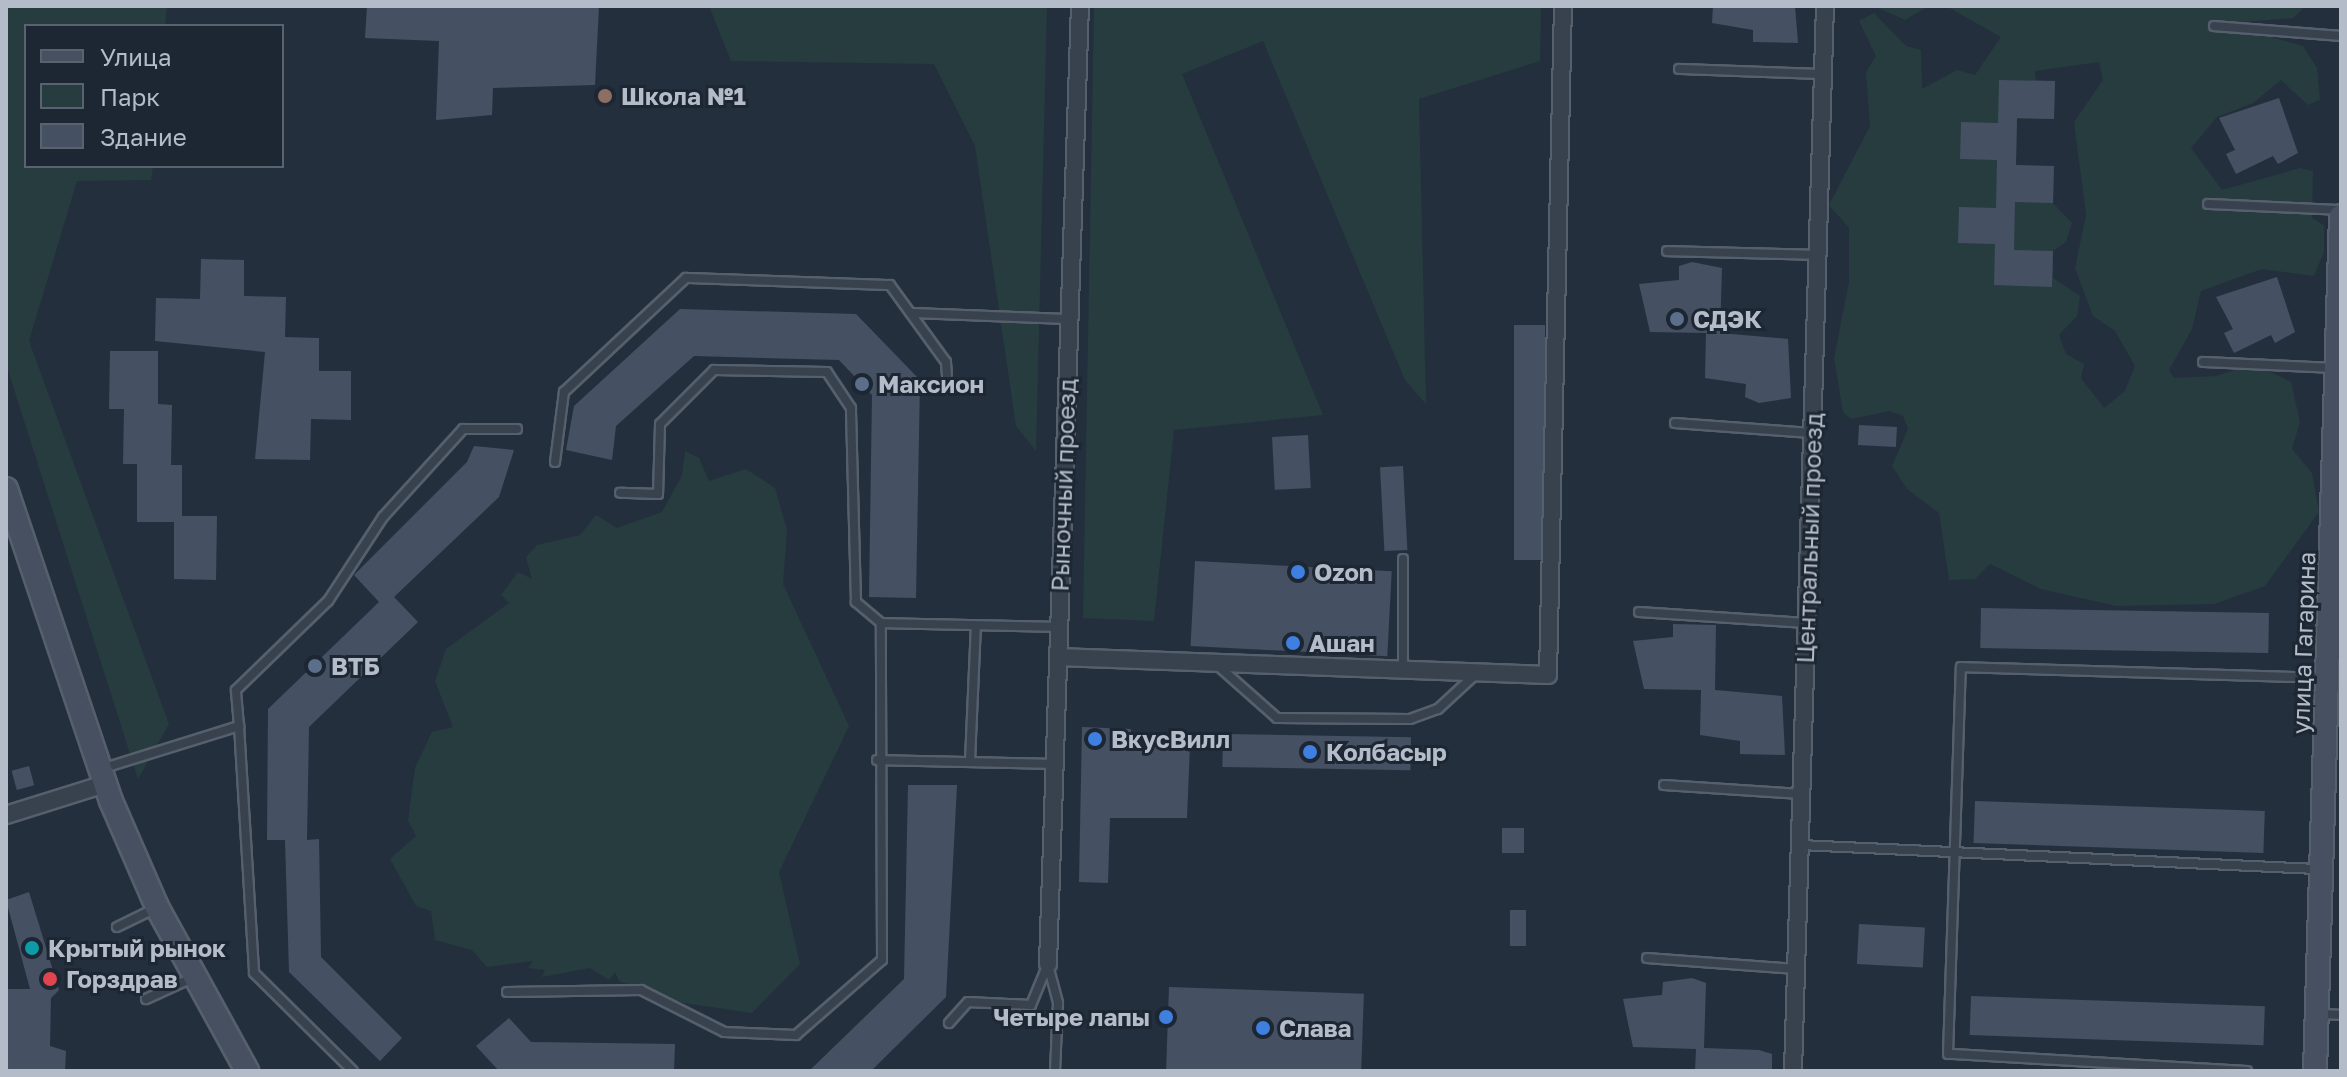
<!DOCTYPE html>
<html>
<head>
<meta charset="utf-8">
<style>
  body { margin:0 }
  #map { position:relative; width:2347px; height:1077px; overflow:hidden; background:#242f3e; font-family:"Golos Text",sans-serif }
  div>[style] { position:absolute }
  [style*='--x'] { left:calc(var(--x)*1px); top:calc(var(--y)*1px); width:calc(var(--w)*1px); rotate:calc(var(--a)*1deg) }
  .green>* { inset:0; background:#263c3f }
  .building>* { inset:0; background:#455162; transform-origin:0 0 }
  .roads { filter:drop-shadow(2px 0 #565f6c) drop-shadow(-2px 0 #565f6c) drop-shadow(0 2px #565f6c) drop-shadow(0 -2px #565f6c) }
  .lane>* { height:8px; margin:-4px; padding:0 4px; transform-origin:4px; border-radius:4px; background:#38414e }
  .street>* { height:16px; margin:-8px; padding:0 8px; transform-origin:8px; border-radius:8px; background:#38414e }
  .secondary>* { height:22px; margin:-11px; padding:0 11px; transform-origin:11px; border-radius:11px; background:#465061 }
  .dots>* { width:22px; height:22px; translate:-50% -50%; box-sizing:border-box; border:4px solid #1d2633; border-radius:50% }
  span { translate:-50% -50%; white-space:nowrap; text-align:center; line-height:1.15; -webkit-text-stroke:6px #1d2633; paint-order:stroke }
  .poi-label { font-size:24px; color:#b4bcc9; font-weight:700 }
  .left { translate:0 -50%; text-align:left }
  .right { translate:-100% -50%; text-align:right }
  .street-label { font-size:24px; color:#b4bcc9 }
  .frame { position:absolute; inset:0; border:8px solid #b4bcc9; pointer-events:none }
  .legend { position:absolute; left:24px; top:24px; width:260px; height:144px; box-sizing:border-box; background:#1d2633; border:2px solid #59626f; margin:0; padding:10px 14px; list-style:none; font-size:24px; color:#b4bcc9 }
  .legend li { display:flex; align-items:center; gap:16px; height:40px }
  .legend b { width:40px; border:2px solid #59626f }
</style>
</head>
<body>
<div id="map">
  <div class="green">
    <i style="clip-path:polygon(6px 6px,167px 6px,165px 26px,26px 26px,26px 166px,153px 166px,151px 180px,77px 181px,29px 341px,169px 724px,138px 779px,6px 364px)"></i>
    <i style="clip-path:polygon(709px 6px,1047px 6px,1036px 451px,1016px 426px,975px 146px,934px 64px,731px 61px)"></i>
    <i style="clip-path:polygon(1094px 6px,1541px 6px,1540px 61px,1419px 99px,1426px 404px,1405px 380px,1263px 41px,1182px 74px,1323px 415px,1174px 430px,1154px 621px,1083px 618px)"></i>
    <i style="clip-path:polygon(1874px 6px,1929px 6px,1905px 20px)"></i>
    <i style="clip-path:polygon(evenodd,1946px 6px,2306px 6px,2293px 18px,2242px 22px,2250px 31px,2303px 46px,2317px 68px,2320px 100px,2308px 105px,2281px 80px,2253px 103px,2217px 117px,2191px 148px,2222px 190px,2300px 168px,2313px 171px,2312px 218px,2324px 225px,2324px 252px,2314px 276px,2262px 269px,2201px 291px,2192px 329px,2169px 370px,2174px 378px,2216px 376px,2254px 364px,2291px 382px,2300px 422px,2292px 449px,2312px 473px,2319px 512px,2265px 586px,2214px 604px,2116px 606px,2041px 589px,1990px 564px,1975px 579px,1949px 580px,1939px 513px,1907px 489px,1892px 466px,1908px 429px,1903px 416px,1890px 411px,1851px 419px,1843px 412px,1834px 358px,1849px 282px,1849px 228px,1829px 205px,1870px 126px,1866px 72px,1876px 56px,1859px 21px,1874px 13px,1906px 46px,1921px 50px,1922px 89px,1957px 70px,1975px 75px,2001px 37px,1946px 6px,2099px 62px,2103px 80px,2074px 122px,2086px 215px,2075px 268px,2093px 316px,2115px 331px,2135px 366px,2125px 391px,2104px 408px,2081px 378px,2084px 364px,2066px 354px,2059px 335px,2077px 316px,2080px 296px,2053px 278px,2053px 251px,2066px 242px,2072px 223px,2053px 203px,2054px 166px,2016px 165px,2017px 119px,2054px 119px,2055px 81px,2036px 81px,2035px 71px,2099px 62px)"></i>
    <i style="clip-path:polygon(685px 451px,699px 458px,709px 481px,746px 469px,775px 488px,787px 530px,783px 584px,849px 726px,779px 872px,800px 964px,752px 1013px,684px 1003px,619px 981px,615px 972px,609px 980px,590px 968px,542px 977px,545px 970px,528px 968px,533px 961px,487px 967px,472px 950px,435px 940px,431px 911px,416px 906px,390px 859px,416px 836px,408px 821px,415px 768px,432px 732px,453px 727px,435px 681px,446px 649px,509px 603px,501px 595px,518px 572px,532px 579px,526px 557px,537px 545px,580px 535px,596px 515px,617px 528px,662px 512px,682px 475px)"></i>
  </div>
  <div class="building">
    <i style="clip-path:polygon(367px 6px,599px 6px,595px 85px,493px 88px,492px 115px,436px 120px,439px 41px,365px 38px)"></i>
    <i style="clip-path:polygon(1713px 6px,1795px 6px,1798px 43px,1753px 42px,1753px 30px,1712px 23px)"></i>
    <i style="clip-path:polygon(1999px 80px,2055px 81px,2054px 119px,2017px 118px,2016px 165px,2054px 166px,2053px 203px,2015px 202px,2014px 250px,2053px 251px,2052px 287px,1994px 285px,1995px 244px,1958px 243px,1959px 207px,1996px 208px,1997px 160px,1960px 159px,1961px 122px,1998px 123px)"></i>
    <i style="clip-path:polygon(2279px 98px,2298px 153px,2278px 164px,2273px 156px,2236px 174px,2226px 154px,2235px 150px,2219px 118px)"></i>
    <i style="clip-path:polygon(201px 259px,244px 260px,244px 296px,286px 297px,285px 337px,319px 338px,319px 371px,351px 371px,351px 420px,311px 419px,310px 460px,255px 459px,265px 352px,155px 341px,156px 298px,200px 299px)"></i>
    <i style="clip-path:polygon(1692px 262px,1722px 268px,1720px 333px,1788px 339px,1791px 398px,1759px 403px,1745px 397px,1746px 384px,1705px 378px,1706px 333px,1650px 332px,1639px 284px,1679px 280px,1679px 266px)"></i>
    <i style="clip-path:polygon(2277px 277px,2295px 332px,2275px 343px,2271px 335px,2234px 353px,2224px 333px,2233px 329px,2216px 297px)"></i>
    <i style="clip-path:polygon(680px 309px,856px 314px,920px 380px,916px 598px,869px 597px,872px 395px,839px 360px,694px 356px,616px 426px,612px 460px,566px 450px,574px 406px)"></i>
    <i style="left:1514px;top:325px;width:31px;height:235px"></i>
    <i style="clip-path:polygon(110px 351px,158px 351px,158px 404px,172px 405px,171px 465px,182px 465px,182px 516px,217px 516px,216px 580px,174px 579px,174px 522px,137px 522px,137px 464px,123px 464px,124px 409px,109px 409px)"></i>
    <i style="left:1859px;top:425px;width:38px;height:20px;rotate:3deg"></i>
    <i style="left:1308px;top:435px;width:53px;height:36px;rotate:87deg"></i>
    <i style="clip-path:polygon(474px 446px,514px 450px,499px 497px,394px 597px,418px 622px,309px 727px,307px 840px,319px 839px,321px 957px,402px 1038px,380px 1061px,289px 972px,285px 840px,267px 840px,268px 709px,379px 602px,354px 575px,467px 462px)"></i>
    <i style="left:1403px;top:466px;width:84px;height:23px;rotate:87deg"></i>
    <i style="left:1195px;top:561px;width:197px;height:85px;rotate:3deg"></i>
    <i style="left:1981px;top:608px;width:288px;height:40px;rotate:1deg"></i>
    <i style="clip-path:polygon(1673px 624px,1716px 625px,1715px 690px,1782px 696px,1785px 755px,1740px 754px,1740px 741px,1700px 735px,1701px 690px,1644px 689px,1633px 641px,1673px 637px)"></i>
    <i style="clip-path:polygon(1082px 727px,1131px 729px,1130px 743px,1190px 745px,1187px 818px,1110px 818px,1108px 883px,1079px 882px)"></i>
    <i style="left:1223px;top:734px;width:188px;height:33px;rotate:1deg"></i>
    <i style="left:29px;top:766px;width:20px;height:18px;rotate:75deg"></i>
    <i style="clip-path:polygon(908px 785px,957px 785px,946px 997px,871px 1071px,809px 1071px,904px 979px)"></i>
    <i style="left:1975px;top:801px;width:290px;height:42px;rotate:2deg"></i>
    <i style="left:1502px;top:828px;width:22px;height:25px"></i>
    <i style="clip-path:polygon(29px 892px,59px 990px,51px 998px,50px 1046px,66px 1051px,65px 1071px,6px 1071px,6px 989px,30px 989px,6px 900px)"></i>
    <i style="left:1510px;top:910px;width:16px;height:36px"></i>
    <i style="left:1859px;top:924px;width:66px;height:40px;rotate:3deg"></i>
    <i style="clip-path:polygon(1692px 978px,1706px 983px,1704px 1048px,1759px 1050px,1772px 1054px,1772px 1071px,1695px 1071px,1696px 1049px,1633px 1047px,1623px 999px,1662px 995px,1663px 982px)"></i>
    <i style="left:1169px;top:987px;width:195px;height:85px;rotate:2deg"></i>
    <i style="left:1971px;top:996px;width:294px;height:39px;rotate:2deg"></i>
    <i style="clip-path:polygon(509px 1018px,531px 1042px,675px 1044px,674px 1071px,499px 1071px,476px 1046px)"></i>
  </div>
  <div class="roads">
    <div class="lane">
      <i style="--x:2214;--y:26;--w:127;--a:4.5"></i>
      <i style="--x:1679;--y:69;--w:144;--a:2"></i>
      <i style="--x:2208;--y:204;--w:131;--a:2.6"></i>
      <i style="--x:1667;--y:251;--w:151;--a:1.5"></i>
      <i style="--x:911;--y:313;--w:158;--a:2.2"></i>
      <i style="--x:2203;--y:362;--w:133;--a:2.6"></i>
      <i style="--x:1675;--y:423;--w:136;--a:4.2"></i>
      <i style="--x:555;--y:462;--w:71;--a:-82.7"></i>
      <i style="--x:564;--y:392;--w:167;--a:-43.1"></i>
      <i style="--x:686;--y:278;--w:204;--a:2"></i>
      <i style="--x:890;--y:285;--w:95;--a:54"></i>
      <i style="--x:946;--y:362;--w:28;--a:86"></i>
      <i style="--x:1639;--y:612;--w:167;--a:3.8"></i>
      <i style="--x:881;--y:623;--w:176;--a:1.3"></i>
      <i style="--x:1216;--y:664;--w:81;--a:41.5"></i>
      <i style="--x:1277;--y:718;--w:133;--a:0.4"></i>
      <i style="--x:1410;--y:719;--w:30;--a:-20"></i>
      <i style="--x:1438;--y:709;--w:53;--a:-42.7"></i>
      <i style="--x:1403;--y:670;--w:111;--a:-90"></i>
      <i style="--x:239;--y:726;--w:247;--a:86.5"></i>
      <i style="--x:254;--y:973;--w:139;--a:44.7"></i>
      <i style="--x:877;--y:760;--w:176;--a:1.3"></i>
      <i style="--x:970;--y:761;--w:135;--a:-87.5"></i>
      <i style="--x:101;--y:769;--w:145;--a:-17.3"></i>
      <i style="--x:239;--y:726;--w:36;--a:-95"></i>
      <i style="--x:236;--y:690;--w:128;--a:-44.1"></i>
      <i style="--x:328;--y:601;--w:100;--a:-56.8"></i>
      <i style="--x:383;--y:517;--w:119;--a:-47.7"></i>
      <i style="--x:463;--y:429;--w:54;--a:0"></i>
      <i style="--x:1664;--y:785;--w:137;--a:3.8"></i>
      <i style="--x:1800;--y:845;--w:518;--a:2.66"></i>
      <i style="--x:117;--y:927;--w:43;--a:-26"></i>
      <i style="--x:1647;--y:958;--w:149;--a:4.2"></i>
      <i style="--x:1048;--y:965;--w:39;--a:75"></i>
      <i style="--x:1058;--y:1003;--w:68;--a:92.5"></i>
      <i style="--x:507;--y:992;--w:134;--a:-0.9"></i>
      <i style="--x:641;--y:990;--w:93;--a:26.8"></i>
      <i style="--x:724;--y:1032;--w:72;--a:2.4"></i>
      <i style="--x:796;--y:1035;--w:114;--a:-41.1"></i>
      <i style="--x:882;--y:960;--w:337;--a:-90.2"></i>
      <i style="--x:881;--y:623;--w:33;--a:-140"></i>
      <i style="--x:856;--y:602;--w:194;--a:-91.5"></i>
      <i style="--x:851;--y:408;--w:43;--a:-123.7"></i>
      <i style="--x:827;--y:372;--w:113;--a:-179"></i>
      <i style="--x:714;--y:370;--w:76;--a:135"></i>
      <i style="--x:660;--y:424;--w:70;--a:91.6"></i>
      <i style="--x:658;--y:494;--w:38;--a:-178"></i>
      <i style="--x:146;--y:999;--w:51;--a:-24.5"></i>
      <i style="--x:2318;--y:1014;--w:23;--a:2"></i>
      <i style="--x:949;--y:1023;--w:28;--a:-48"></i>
      <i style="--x:968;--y:1002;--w:63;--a:2.7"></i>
      <i style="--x:1031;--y:1005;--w:44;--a:-67.5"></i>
      <i style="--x:2247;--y:1071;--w:299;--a:-176.7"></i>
      <i style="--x:1948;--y:1054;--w:387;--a:-88.1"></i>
      <i style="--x:1961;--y:667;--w:363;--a:1.7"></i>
    </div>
    <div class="street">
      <i style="--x:1059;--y:657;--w:489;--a:2.1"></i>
      <i style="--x:1548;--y:675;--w:669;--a:-88.72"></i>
      <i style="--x:6;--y:815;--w:104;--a:-17.4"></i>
      <i style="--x:1048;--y:964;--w:959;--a:-88.09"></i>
      <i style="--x:1793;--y:1071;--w:1065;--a:-88.28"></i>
    </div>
    <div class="secondary">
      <i style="--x:6;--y:489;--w:329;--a:71.4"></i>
      <i style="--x:111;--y:801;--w:116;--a:66.5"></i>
      <i style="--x:157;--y:907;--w:187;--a:61.2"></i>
      <i style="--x:2315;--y:1071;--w:855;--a:-88.26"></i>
    </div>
  </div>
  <div class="dots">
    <i style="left:605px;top:96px;background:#8d6e63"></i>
    <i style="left:1677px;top:319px;background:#5c6f8a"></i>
    <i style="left:862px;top:384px;background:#5c6f8a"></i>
    <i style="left:1298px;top:572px;background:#3f7fe0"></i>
    <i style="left:1293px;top:643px;background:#3f7fe0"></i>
    <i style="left:315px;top:666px;background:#5c6f8a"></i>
    <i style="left:1095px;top:739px;background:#3f7fe0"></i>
    <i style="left:1310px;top:752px;background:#3f7fe0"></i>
    <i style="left:32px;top:948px;background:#0f9aa8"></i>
    <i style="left:50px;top:979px;background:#e0444e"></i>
    <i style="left:1166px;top:1017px;background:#3f7fe0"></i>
    <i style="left:1263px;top:1028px;background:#3f7fe0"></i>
  </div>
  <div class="poi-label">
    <span class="left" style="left:621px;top:96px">Школа №1</span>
    <span class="left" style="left:1693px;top:319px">СДЭК</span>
    <span class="left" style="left:878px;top:384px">Максион</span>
    <span class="left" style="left:1314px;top:572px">Ozon</span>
    <span class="left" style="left:1309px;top:643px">Ашан</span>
    <span class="left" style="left:331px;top:666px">ВТБ</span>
    <span class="left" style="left:1111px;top:739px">ВкусВилл</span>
    <span class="left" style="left:1326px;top:752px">Колбасыр</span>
    <span class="left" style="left:48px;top:948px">Крытый рынок</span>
    <span class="left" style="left:66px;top:979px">Горздрав</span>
    <span class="right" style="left:1150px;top:1017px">Четыре лапы</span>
    <span class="left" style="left:1279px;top:1028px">Слава</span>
  </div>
  <div class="street-label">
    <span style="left:1063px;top:485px;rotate:-88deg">Рыночный проезд</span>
    <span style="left:1809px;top:538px;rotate:-88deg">Центральный проезд</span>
    <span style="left:2303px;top:643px;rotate:-88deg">улица Гагарина</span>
  </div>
  <div class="frame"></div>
  <ul class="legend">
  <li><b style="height:10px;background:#465061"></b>Улица</li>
  <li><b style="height:22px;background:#263c3f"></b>Парк</li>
  <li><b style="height:22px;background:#455162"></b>Здание</li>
  </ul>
</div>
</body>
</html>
